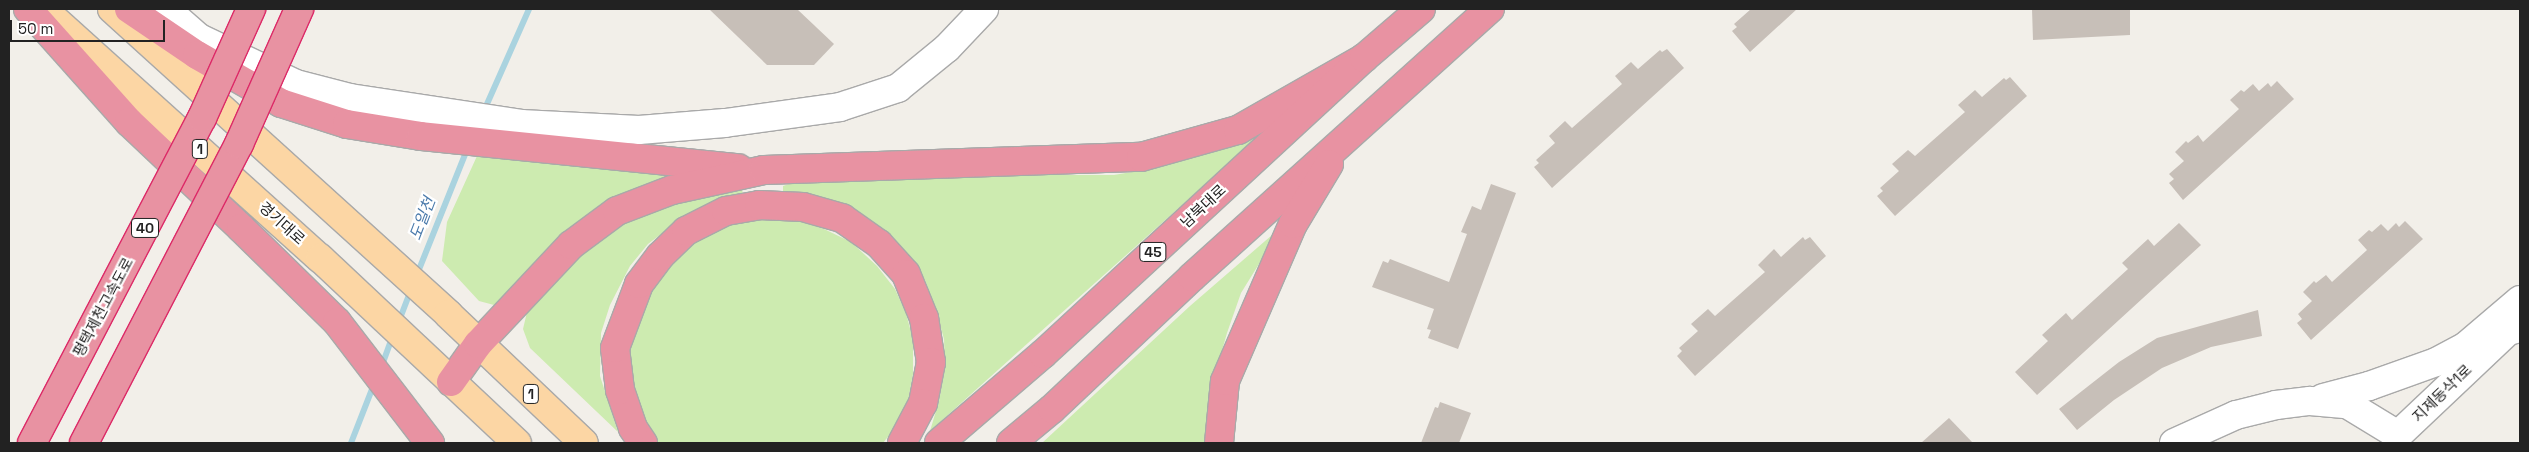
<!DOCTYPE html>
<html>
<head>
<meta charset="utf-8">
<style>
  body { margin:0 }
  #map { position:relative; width:2529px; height:452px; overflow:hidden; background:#f2efe9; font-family:"Space Grotesk","Noto Sans KR",sans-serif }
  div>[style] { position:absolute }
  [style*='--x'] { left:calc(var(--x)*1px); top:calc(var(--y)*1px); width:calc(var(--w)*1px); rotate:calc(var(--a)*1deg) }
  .grass>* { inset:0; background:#cdebb0 }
  .stream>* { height:6px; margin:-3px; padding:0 3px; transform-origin:3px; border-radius:3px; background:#aad3df }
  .building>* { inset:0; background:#c7bfb8 }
  .roads { filter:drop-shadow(1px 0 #a9a9a9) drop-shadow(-1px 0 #a9a9a9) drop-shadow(0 1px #a9a9a9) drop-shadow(0 -1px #a9a9a9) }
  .minor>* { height:28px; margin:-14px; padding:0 14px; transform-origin:14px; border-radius:14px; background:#fff }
  .major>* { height:28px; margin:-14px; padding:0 14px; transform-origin:14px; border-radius:14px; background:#fcd6a4 }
  .highway>* { height:28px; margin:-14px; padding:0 14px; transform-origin:14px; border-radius:14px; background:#e892a2 }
  .bridges { filter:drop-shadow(1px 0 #dc2a67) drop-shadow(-1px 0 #dc2a67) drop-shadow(0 1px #dc2a67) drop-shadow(0 -1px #dc2a67) }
  .highway-bridge>* { height:28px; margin:-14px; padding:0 14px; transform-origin:14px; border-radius:14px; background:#e892a2 }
  span { translate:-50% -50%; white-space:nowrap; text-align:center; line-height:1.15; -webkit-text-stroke:4.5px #fff; paint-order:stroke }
  .shield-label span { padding:1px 4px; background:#fff; border:1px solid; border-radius:4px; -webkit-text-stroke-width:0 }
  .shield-label { font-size:14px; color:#222; font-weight:700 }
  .street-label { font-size:15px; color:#222 }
  .water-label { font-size:16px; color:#4a7aab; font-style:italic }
  .frame { position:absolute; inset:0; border:10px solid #222; pointer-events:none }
  .scale { position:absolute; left:10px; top:20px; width:155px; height:22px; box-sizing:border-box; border:2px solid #222; border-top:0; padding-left:6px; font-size:15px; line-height:18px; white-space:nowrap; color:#222; -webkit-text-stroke:4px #fff; paint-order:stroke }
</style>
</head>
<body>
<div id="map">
  <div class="grass">
    <i style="clip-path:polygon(1257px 131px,1260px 135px,930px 431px,939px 401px,945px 368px,944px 339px,937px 314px,925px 280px,906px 253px,887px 232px,859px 213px,833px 201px,805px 194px,783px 193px,783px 186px,792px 183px,947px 175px,1114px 175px,1161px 167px,1226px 145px)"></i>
    <i style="clip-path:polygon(477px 156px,543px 161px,671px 176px,618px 198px,564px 234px,494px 305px,479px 301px,442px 261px,447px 222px)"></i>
    <i style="clip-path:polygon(742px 188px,743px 196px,699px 209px,669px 228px,648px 244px,630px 266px,610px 305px,601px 333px,600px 376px,618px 432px,530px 348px,523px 329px,527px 312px,587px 248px,619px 225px,658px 206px)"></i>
    <i style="clip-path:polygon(763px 217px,793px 219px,824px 229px,851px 242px,877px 266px,895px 289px,906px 313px,913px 340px,913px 374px,908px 401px,891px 433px,883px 443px,658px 443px,653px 438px,636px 404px,627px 370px,630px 336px,654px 282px,689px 243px,735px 221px)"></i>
    <i style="clip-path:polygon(1272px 235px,1275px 238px,1241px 293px,1227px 333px,1209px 396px,1205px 443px,1042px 443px,1190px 306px)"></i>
  </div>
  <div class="stream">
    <i style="--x:483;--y:113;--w:114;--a:-66.1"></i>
    <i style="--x:416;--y:277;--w:140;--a:-68.2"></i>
    <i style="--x:399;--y:321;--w:34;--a:-69"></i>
    <i style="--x:381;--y:368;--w:35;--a:-70"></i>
    <i style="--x:351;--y:443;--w:63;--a:-68.7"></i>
  </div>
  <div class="building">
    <i style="clip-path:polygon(709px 9px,797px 9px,834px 44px,814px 65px,767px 65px)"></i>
    <i style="clip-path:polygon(1751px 9px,1797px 9px,1750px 52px,1732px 31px,1737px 27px,1734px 24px)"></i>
    <i style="clip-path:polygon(2032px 9px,2130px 9px,2130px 35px,2033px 40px)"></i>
    <i style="clip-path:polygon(1667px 49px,1684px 68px,1552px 188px,1534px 167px,1539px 163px,1536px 160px,1555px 143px,1549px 136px,1565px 121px,1572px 128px,1622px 84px,1615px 76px,1631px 62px,1638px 69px,1660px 50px,1662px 52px)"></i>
    <i style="clip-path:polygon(2010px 77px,2027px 96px,1895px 216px,1877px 196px,1883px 191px,1880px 188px,1899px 171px,1892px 164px,1908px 150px,1915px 156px,1965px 112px,1958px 105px,1975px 90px,1982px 97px,2004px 78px,2006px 80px)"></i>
    <i style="clip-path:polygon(2277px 81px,2294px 99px,2183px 200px,2169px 183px,2174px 179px,2169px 174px,2184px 161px,2175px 152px,2186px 141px,2188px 143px,2198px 135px,2203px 142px,2239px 109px,2230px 100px,2241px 90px,2244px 92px,2253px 84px,2259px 91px,2268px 83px,2271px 87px)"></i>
    <i style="clip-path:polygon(1491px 184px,1516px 193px,1458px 349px,1428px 338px,1431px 330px,1427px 329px,1434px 309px,1372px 287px,1383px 261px,1388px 263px,1390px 259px,1449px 282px,1467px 234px,1461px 232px,1472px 206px,1481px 210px)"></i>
    <i style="clip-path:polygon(2405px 221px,2423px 239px,2311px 340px,2297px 323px,2302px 319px,2298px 314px,2312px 301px,2303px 292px,2314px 281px,2316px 283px,2326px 275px,2332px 282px,2367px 250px,2358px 240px,2369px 230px,2372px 232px,2381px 224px,2388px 231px,2396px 223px,2399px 227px)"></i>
    <i style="clip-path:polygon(2179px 223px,2201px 245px,2037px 395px,2015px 372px,2048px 341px,2042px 335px,2066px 313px,2072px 320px,2128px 269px,2122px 263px,2148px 239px,2154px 246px)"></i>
    <i style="clip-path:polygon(1803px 237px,1805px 240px,1810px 237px,1826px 256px,1695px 376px,1677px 356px,1682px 351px,1679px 348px,1698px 331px,1691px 324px,1708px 309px,1715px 316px,1765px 272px,1758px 265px,1774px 249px,1781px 257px)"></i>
    <i style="clip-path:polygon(2258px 310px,2262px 336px,2211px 347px,2162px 368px,2114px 400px,2077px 430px,2059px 409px,2119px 362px,2157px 338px)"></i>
    <i style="clip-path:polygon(1440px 402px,1471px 413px,1459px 443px,1421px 443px,1435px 407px,1438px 408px)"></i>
    <i style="clip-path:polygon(1949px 418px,1973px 443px,1921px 443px)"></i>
  </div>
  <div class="roads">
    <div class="minor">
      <i style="--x:166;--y:9;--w:44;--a:41.3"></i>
      <i style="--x:199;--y:38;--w:107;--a:25.4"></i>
      <i style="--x:296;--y:84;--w:56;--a:14.5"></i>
      <i style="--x:350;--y:98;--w:173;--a:8.6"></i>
      <i style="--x:521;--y:124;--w:118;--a:2.9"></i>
      <i style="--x:639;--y:130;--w:86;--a:-4.7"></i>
      <i style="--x:725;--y:123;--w:116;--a:-7.9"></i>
      <i style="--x:840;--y:107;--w:61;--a:-18.1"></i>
      <i style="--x:898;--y:88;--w:63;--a:-39.2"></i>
      <i style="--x:947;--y:48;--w:54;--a:-46.5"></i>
      <i style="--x:2323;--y:398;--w:48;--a:-14.6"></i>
      <i style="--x:2369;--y:386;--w:71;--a:-19.7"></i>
      <i style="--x:2436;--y:362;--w:34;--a:-28"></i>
      <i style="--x:2466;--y:346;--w:71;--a:-40.4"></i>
      <i style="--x:2174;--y:443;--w:68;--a:-24.3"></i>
      <i style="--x:2236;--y:415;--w:41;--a:-14"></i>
      <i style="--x:2276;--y:405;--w:34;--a:-7"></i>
      <i style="--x:2310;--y:401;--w:37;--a:5"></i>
      <i style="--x:2347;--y:404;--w:60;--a:31.3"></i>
      <i style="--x:2398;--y:435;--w:151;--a:-43.4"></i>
      <i style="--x:2508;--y:331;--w:12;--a:-14"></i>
    </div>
    <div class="major">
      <i style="--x:43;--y:9;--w:372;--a:42"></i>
      <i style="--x:320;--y:258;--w:270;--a:43.2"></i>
      <i style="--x:112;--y:9;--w:454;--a:42.2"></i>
      <i style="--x:448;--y:314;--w:187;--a:43.5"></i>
    </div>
    <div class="highway">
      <i style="--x:28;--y:9;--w:152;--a:48.2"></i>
      <i style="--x:129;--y:122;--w:154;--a:43.4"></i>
      <i style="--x:241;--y:228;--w:134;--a:44.4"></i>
      <i style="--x:337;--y:322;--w:153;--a:52.5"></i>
      <i style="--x:129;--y:9;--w:82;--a:34.1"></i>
      <i style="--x:197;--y:55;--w:97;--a:29.7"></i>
      <i style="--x:281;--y:103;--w:69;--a:17.7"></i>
      <i style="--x:347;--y:124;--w:75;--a:9.2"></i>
      <i style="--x:421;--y:136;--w:319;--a:5.8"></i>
      <i style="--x:451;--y:382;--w:47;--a:-54.6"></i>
      <i style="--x:478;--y:344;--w:136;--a:-46.8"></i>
      <i style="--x:571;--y:245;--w:57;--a:-36.5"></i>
      <i style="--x:617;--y:211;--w:59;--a:-20.9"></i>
      <i style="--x:672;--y:190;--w:94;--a:-12.3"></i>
      <i style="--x:764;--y:170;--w:377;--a:-2"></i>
      <i style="--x:1141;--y:157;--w:101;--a:-15.6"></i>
      <i style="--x:1238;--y:130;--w:145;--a:-29.7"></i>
      <i style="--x:643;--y:443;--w:18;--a:-124"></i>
      <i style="--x:633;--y:428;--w:40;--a:-108.9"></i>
      <i style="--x:620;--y:390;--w:42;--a:-96.8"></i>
      <i style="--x:615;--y:348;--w:68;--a:-69.4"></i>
      <i style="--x:639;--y:284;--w:35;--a:-53"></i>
      <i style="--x:660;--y:256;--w:36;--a:-44"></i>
      <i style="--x:686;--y:231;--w:45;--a:-26.6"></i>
      <i style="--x:726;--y:211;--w:34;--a:-10"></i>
      <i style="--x:759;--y:205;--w:44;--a:2.6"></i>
      <i style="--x:803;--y:207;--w:41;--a:15.8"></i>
      <i style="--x:842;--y:218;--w:45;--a:35.1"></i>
      <i style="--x:879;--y:244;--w:40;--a:48"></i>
      <i style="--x:906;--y:274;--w:48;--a:67.8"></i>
      <i style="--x:924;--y:318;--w:45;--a:81"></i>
      <i style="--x:931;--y:362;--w:42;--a:101"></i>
      <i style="--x:923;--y:403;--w:45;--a:117.7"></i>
      <i style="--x:939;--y:443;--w:137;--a:-40.6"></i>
      <i style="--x:1043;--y:354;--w:437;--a:-42.7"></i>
      <i style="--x:1364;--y:58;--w:75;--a:-40.7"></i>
      <i style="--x:1011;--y:443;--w:53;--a:-39.7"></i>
      <i style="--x:1052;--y:409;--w:192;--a:-43.3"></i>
      <i style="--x:1192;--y:277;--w:401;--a:-42"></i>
      <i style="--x:1219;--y:443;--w:62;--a:-84.5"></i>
      <i style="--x:1225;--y:381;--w:171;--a:-66.6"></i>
      <i style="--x:1293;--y:224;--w:70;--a:-59"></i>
    </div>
  </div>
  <div class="bridges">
    <div class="highway-bridge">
      <i style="--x:32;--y:443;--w:367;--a:-62.4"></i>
      <i style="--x:202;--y:118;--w:120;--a:-65.8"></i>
      <i style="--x:84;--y:443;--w:337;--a:-62.6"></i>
      <i style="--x:239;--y:144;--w:148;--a:-66"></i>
    </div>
  </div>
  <div class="shield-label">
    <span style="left:200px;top:149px">1</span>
    <span style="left:145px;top:228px">40</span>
    <span style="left:1153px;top:252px">45</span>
    <span style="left:531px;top:394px">1</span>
  </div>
  <div class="street-label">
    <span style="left:1203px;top:206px;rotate:-43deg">남북대로</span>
    <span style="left:282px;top:223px;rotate:42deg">경기대로</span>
    <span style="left:103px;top:307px;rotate:-62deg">평택제천고속도로</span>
    <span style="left:2442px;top:393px;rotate:-44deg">지제동삭1로</span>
  </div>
  <div class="water-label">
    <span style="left:423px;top:219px;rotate:-69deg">도일천</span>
  </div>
  <div class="frame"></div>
  <div class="scale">50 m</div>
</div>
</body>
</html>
